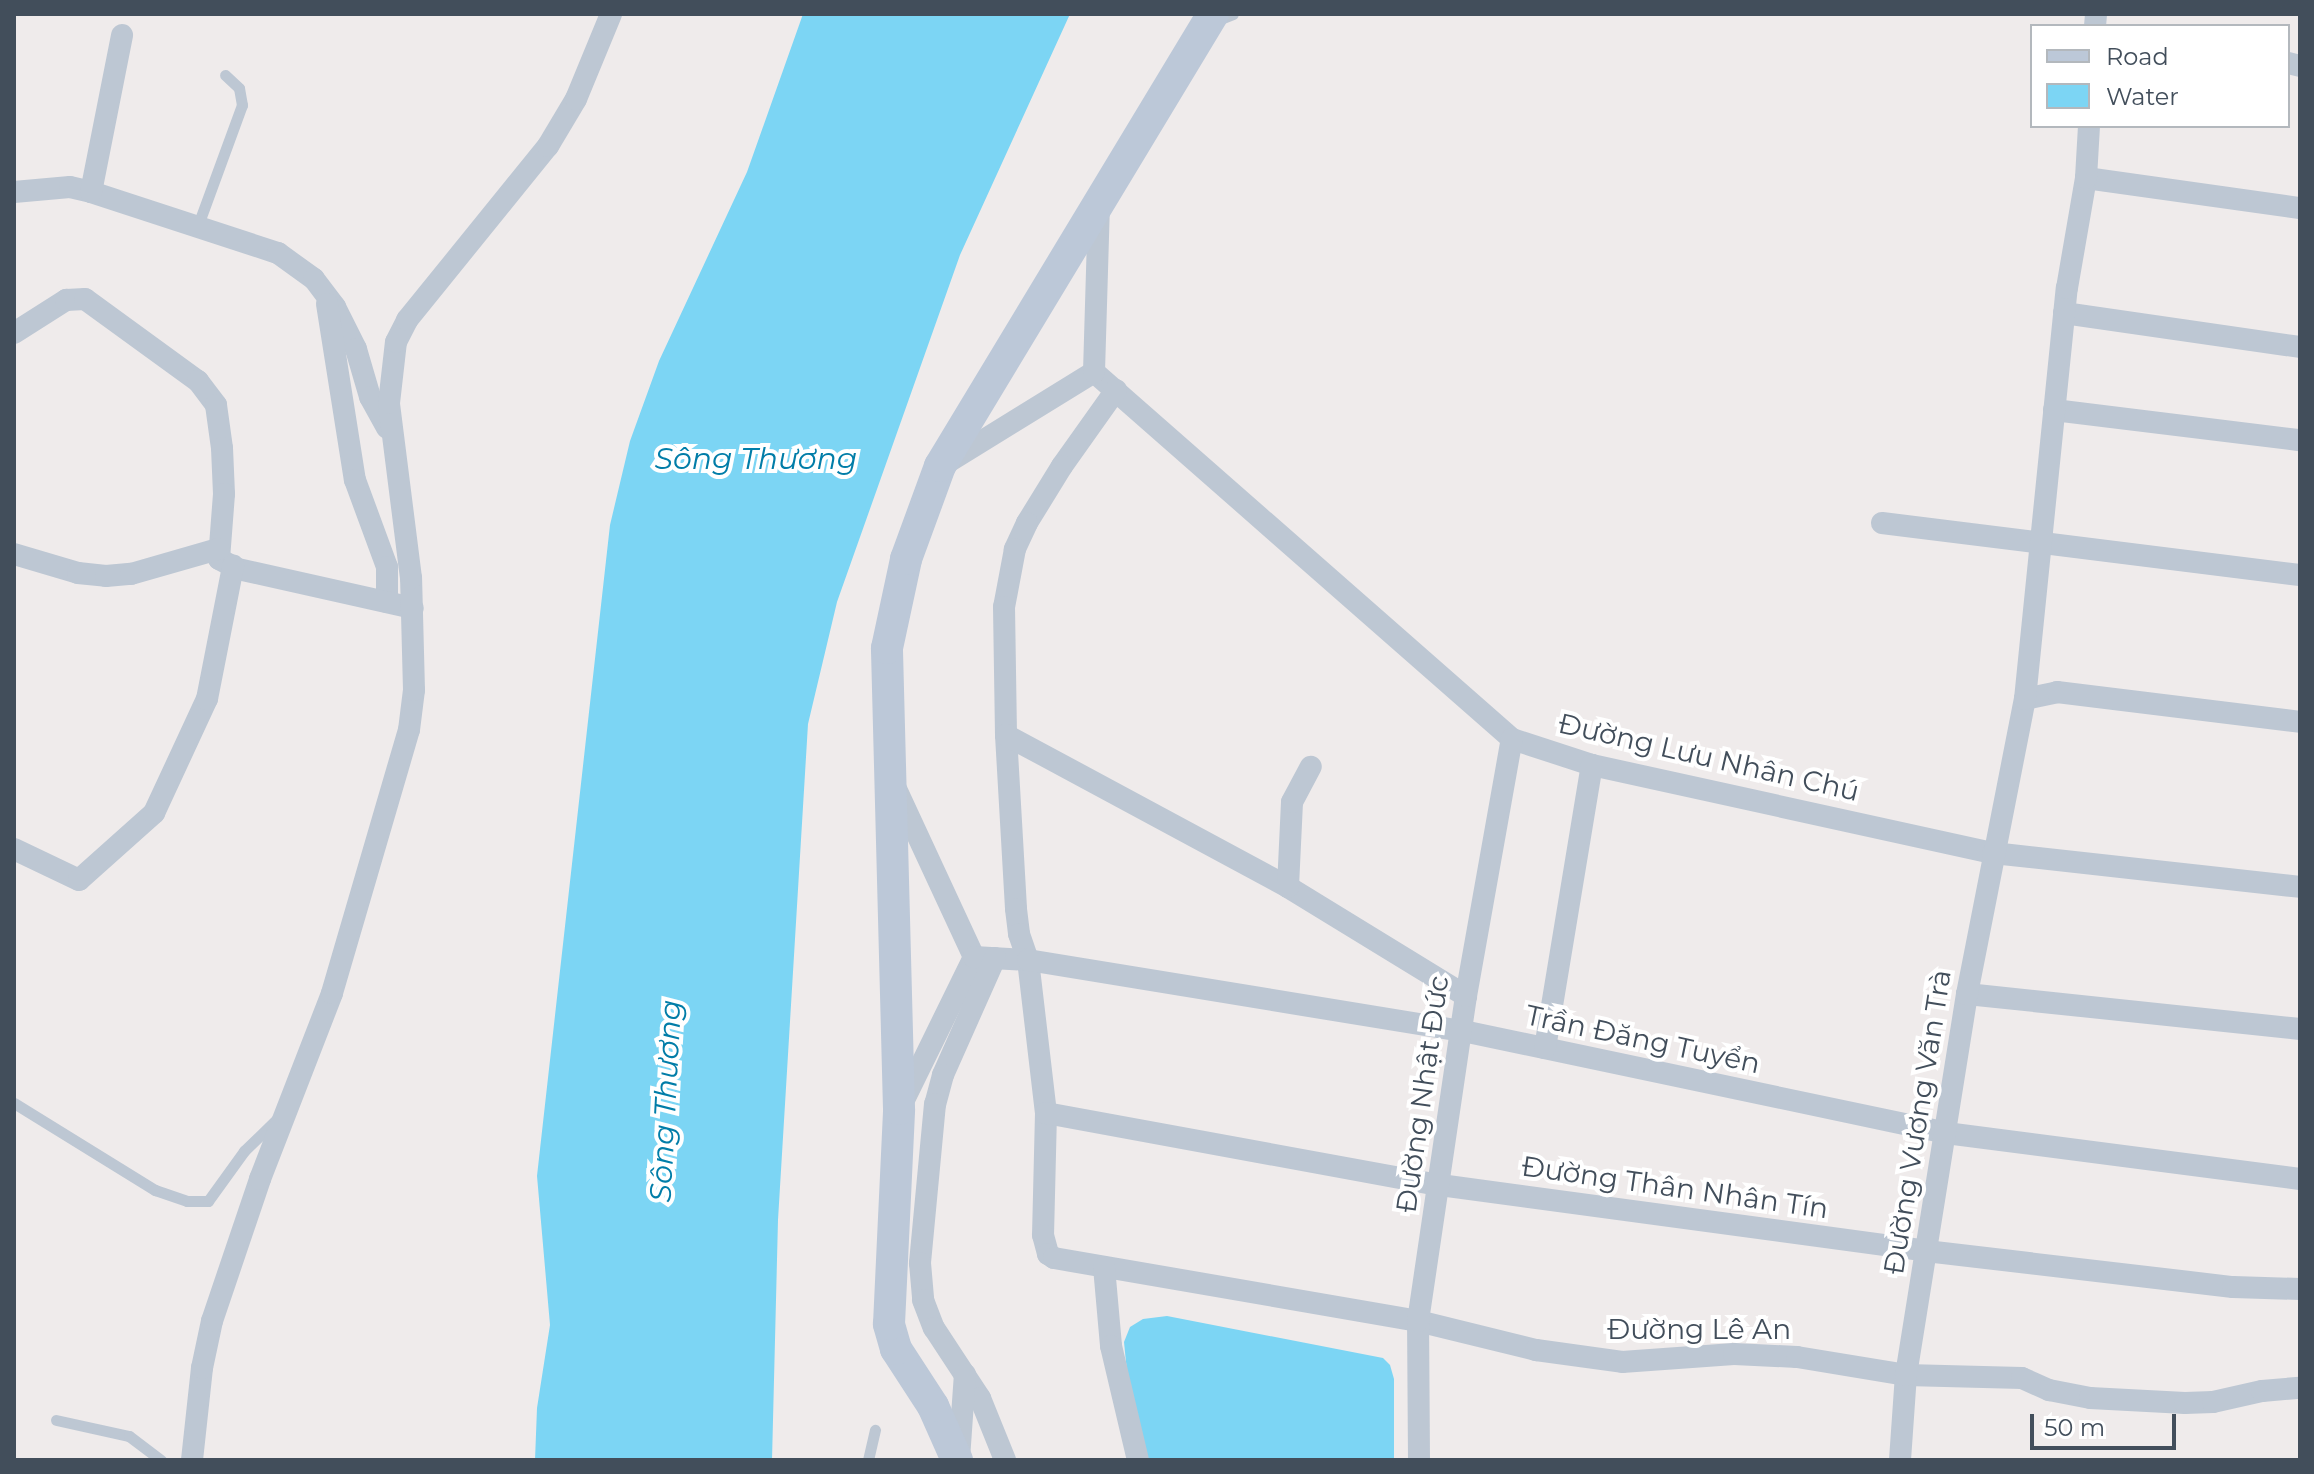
<!DOCTYPE html>
<html>
<head>
<meta charset="utf-8">
<style>
  body { margin:0 }
  #map { position:relative; width:2314px; height:1474px; overflow:hidden; background:#efebeb; font-family:Montserrat,sans-serif }
  div>[style] { position:absolute }
  [style*='--x'] { left:calc(var(--x)*1px); top:calc(var(--y)*1px); width:calc(var(--w)*1px); rotate:calc(var(--a)*1deg) }
  .water>* { inset:0; background:#7cd5f4 }
  .lane>* { height:11px; margin:-5.5px; padding:0 5.5px; transform-origin:5.5px; border-radius:5.5px; background:#bdc7d3 }
  .street>* { height:22px; margin:-11px; padding:0 11px; transform-origin:11px; border-radius:11px; background:#bdc7d3 }
  .secondary>* { height:32px; margin:-16px; padding:0 16px; transform-origin:16px; border-radius:16px; background:#bcc8d8 }
  span { translate:-50% -50%; white-space:nowrap; text-align:center; line-height:1.15; -webkit-text-stroke:8px #fff; paint-order:stroke }
  .street-label { font-size:28px; color:#424e5b }
  .water-label { font-size:30px; color:#017da8; font-style:italic }
  .frame { position:absolute; inset:0; border:16px solid #424e5b; pointer-events:none }
  .legend { position:absolute; left:2030px; top:24px; width:260px; height:104px; box-sizing:border-box; background:#fff; border:2px solid #b3b8bd; margin:0; padding:10px 14px; list-style:none; font-size:24px; color:#424e5b }
  .legend li { display:flex; align-items:center; gap:16px; height:40px }
  .legend b { width:40px; border:2px solid #b3b8bd }
  .scale { position:absolute; left:2030px; top:1414px; width:146px; height:36px; box-sizing:border-box; border:4px solid #424e5b; border-top:0; padding-left:10px; font-size:24px; line-height:28px; white-space:nowrap; color:#424e5b; -webkit-text-stroke:6px #fff; paint-order:stroke }
</style>
</head>
<body>
<div id="map">
  <div class="water">
    <i style="clip-path:polygon(803px 14px,1070px 14px,960px 255px,837px 602px,808px 724px,778px 1220px,772px 1460px,535px 1460px,537px 1408px,550px 1325px,537px 1176px,610px 525px,630px 441px,659px 361px,747px 172px)"></i>
    <i style="clip-path:polygon(1167px 1316px,1383px 1358px,1390px 1365px,1394px 1379px,1394px 1460px,1147px 1460px,1128px 1382px,1124px 1342px,1130px 1327px,1143px 1319px)"></i>
  </div>
  <div class="lane">
    <i style="--x:1215;--y:21;--w:19;--a:-21"></i>
    <i style="--x:198;--y:225;--w:128;--a:-69.9"></i>
    <i style="--x:242;--y:105;--w:17;--a:-100"></i>
    <i style="--x:239;--y:88;--w:19;--a:-137"></i>
    <i style="--x:14;--y:1103;--w:166;--a:31.7"></i>
    <i style="--x:155;--y:1190;--w:34;--a:19"></i>
    <i style="--x:187;--y:1201;--w:21;--a:0"></i>
    <i style="--x:208;--y:1201;--w:62;--a:-54.2"></i>
    <i style="--x:244;--y:1151;--w:47;--a:-44.1"></i>
    <i style="--x:56;--y:1420;--w:75;--a:12.4"></i>
    <i style="--x:129;--y:1436;--w:40;--a:37"></i>
    <i style="--x:868;--y:1460;--w:31;--a:-77"></i>
  </div>
  <div class="street">
    <i style="--x:2095;--y:26;--w:12;--a:-85"></i>
    <i style="--x:2288;--y:63;--w:12;--a:14"></i>
    <i style="--x:2086;--y:178;--w:216;--a:8"></i>
    <i style="--x:14;--y:192;--w:56;--a:-5.1"></i>
    <i style="--x:70;--y:187;--w:22;--a:13"></i>
    <i style="--x:91;--y:192;--w:197;--a:18.1"></i>
    <i style="--x:278;--y:253;--w:44;--a:35.8"></i>
    <i style="--x:314;--y:279;--w:35;--a:53"></i>
    <i style="--x:335;--y:307;--w:47;--a:63.4"></i>
    <i style="--x:356;--y:349;--w:50;--a:73.7"></i>
    <i style="--x:370;--y:397;--w:35;--a:61"></i>
    <i style="--x:91;--y:192;--w:160;--a:-78.8"></i>
    <i style="--x:327;--y:304;--w:178;--a:81"></i>
    <i style="--x:355;--y:480;--w:93;--a:69.8"></i>
    <i style="--x:387;--y:567;--w:35;--a:90"></i>
    <i style="--x:2064;--y:313;--w:238;--a:8.2"></i>
    <i style="--x:14;--y:333;--w:62;--a:-32.4"></i>
    <i style="--x:66;--y:300;--w:19;--a:-3"></i>
    <i style="--x:85;--y:299;--w:140;--a:36"></i>
    <i style="--x:198;--y:381;--w:30;--a:53"></i>
    <i style="--x:216;--y:405;--w:43;--a:82.1"></i>
    <i style="--x:222;--y:448;--w:46;--a:87.5"></i>
    <i style="--x:224;--y:494;--w:65;--a:94.4"></i>
    <i style="--x:219;--y:559;--w:21;--a:28"></i>
    <i style="--x:238;--y:569;--w:179;--a:12.6"></i>
    <i style="--x:1094;--y:372;--w:556;--a:41.28"></i>
    <i style="--x:1512;--y:739;--w:84;--a:18"></i>
    <i style="--x:1592;--y:765;--w:411;--a:12.4"></i>
    <i style="--x:1993;--y:853;--w:309;--a:6.3"></i>
    <i style="--x:1116;--y:390;--w:93;--a:125.4"></i>
    <i style="--x:1062;--y:466;--w:67;--a:121.6"></i>
    <i style="--x:1027;--y:523;--w:29;--a:115"></i>
    <i style="--x:1015;--y:549;--w:59;--a:100.7"></i>
    <i style="--x:1004;--y:607;--w:128;--a:89.1"></i>
    <i style="--x:1006;--y:735;--w:174;--a:86.7"></i>
    <i style="--x:1016;--y:909;--w:25;--a:83"></i>
    <i style="--x:1019;--y:934;--w:28;--a:71"></i>
    <i style="--x:1028;--y:960;--w:154;--a:83.3"></i>
    <i style="--x:1046;--y:1113;--w:122;--a:91.4"></i>
    <i style="--x:1043;--y:1235;--w:20;--a:75"></i>
    <i style="--x:1048;--y:1254;--w:7;--a:34"></i>
    <i style="--x:1054;--y:1258;--w:369;--a:9.8"></i>
    <i style="--x:1418;--y:1321;--w:122;--a:13.8"></i>
    <i style="--x:1536;--y:1350;--w:87;--a:7.9"></i>
    <i style="--x:1622;--y:1362;--w:112;--a:-4.1"></i>
    <i style="--x:1734;--y:1354;--w:63;--a:2.7"></i>
    <i style="--x:1797;--y:1357;--w:110;--a:9.4"></i>
    <i style="--x:1906;--y:1375;--w:116;--a:1.5"></i>
    <i style="--x:2022;--y:1378;--w:30;--a:24"></i>
    <i style="--x:2049;--y:1390;--w:42;--a:11"></i>
    <i style="--x:2090;--y:1398;--w:95;--a:3"></i>
    <i style="--x:2185;--y:1403;--w:28;--a:-2"></i>
    <i style="--x:2213;--y:1402;--w:50;--a:-12.7"></i>
    <i style="--x:2262;--y:1391;--w:38;--a:-5"></i>
    <i style="--x:2054;--y:410;--w:248;--a:7"></i>
    <i style="--x:945;--y:464;--w:175;--a:-31.7"></i>
    <i style="--x:1094;--y:372;--w:164;--a:-88.3"></i>
    <i style="--x:1882;--y:523;--w:421;--a:7.1"></i>
    <i style="--x:14;--y:554;--w:67;--a:16.5"></i>
    <i style="--x:78;--y:573;--w:28;--a:6"></i>
    <i style="--x:106;--y:576;--w:25;--a:-5"></i>
    <i style="--x:131;--y:574;--w:91;--a:-16"></i>
    <i style="--x:2025;--y:699;--w:33;--a:-12"></i>
    <i style="--x:2057;--y:692;--w:245;--a:7"></i>
    <i style="--x:1006;--y:735;--w:320;--a:28.3"></i>
    <i style="--x:1288;--y:887;--w:209;--a:31.5"></i>
    <i style="--x:896;--y:789;--w:185;--a:65.1"></i>
    <i style="--x:974;--y:957;--w:164;--a:116.1"></i>
    <i style="--x:14;--y:849;--w:72;--a:25.5"></i>
    <i style="--x:79;--y:880;--w:101;--a:-41.8"></i>
    <i style="--x:154;--y:813;--w:126;--a:-65.1"></i>
    <i style="--x:207;--y:699;--w:136;--a:-78.9"></i>
    <i style="--x:1288;--y:887;--w:85;--a:-87.3"></i>
    <i style="--x:1292;--y:802;--w:40;--a:-62"></i>
    <i style="--x:974;--y:957;--w:54;--a:3.2"></i>
    <i style="--x:1028;--y:960;--w:441;--a:9.3"></i>
    <i style="--x:1463;--y:1031;--w:494;--a:11.9"></i>
    <i style="--x:1946;--y:1133;--w:357;--a:7.4"></i>
    <i style="--x:995;--y:958;--w:128;--a:114"></i>
    <i style="--x:943;--y:1075;--w:30;--a:105"></i>
    <i style="--x:935;--y:1104;--w:160;--a:95.4"></i>
    <i style="--x:920;--y:1263;--w:37;--a:85"></i>
    <i style="--x:923;--y:1300;--w:30;--a:69"></i>
    <i style="--x:934;--y:1328;--w:84;--a:56.7"></i>
    <i style="--x:980;--y:1398;--w:67;--a:68"></i>
    <i style="--x:1967;--y:994;--w:335;--a:6"></i>
    <i style="--x:1545;--y:1048;--w:287;--a:-80.6"></i>
    <i style="--x:1046;--y:1113;--w:401;--a:10.4"></i>
    <i style="--x:1440;--y:1185;--w:490;--a:7.7"></i>
    <i style="--x:1926;--y:1251;--w:309;--a:6.7"></i>
    <i style="--x:2233;--y:1287;--w:67;--a:1.7"></i>
    <i style="--x:1104;--y:1267;--w:79;--a:84.9"></i>
    <i style="--x:1111;--y:1346;--w:117;--a:76.7"></i>
    <i style="--x:959;--y:1459;--w:85;--a:-86"></i>
    <i style="--x:192;--y:1460;--w:93;--a:-83.8"></i>
    <i style="--x:202;--y:1368;--w:48;--a:-78"></i>
    <i style="--x:212;--y:1321;--w:150;--a:-71.3"></i>
    <i style="--x:260;--y:1179;--w:199;--a:-68.8"></i>
    <i style="--x:332;--y:993;--w:274;--a:-73.7"></i>
    <i style="--x:409;--y:730;--w:40;--a:-82.9"></i>
    <i style="--x:414;--y:690;--w:112;--a:-91.5"></i>
    <i style="--x:411;--y:578;--w:176;--a:-97.2"></i>
    <i style="--x:389;--y:403;--w:61;--a:-83.5"></i>
    <i style="--x:396;--y:342;--w:25;--a:-63"></i>
    <i style="--x:407;--y:320;--w:224;--a:-51"></i>
    <i style="--x:548;--y:146;--w:55;--a:-59.2"></i>
    <i style="--x:576;--y:99;--w:92;--a:-67.6"></i>
    <i style="--x:1419;--y:1460;--w:139;--a:-90.4"></i>
    <i style="--x:1418;--y:1321;--w:329;--a:-81.6"></i>
    <i style="--x:1466;--y:996;--w:261;--a:-79.9"></i>
    <i style="--x:1900;--y:1460;--w:85;--a:-86"></i>
    <i style="--x:1906;--y:1375;--w:386;--a:-80.9"></i>
    <i style="--x:1967;--y:994;--w:301;--a:-78.9"></i>
    <i style="--x:2025;--y:699;--w:413;--a:-84.2"></i>
    <i style="--x:2067;--y:288;--w:112;--a:-80.2"></i>
    <i style="--x:2086;--y:178;--w:52;--a:-86.7"></i>
  </div>
  <div class="secondary">
    <i style="--x:957;--y:1460;--w:59;--a:-114"></i>
    <i style="--x:933;--y:1406;--w:68;--a:-123"></i>
    <i style="--x:896;--y:1349;--w:26;--a:-106"></i>
    <i style="--x:889;--y:1324;--w:215;--a:-87.3"></i>
    <i style="--x:899;--y:1109;--w:461;--a:-91.5"></i>
    <i style="--x:887;--y:648;--w:91;--a:-77.9"></i>
    <i style="--x:906;--y:559;--w:99;--a:-69.9"></i>
    <i style="--x:940;--y:466;--w:528;--a:-58.87"></i>
  </div>
  <div class="street-label">
    <span style="left:1709px;top:757px;rotate:13deg">Đường Lưu Nhân Chú</span>
    <span style="left:1643px;top:1039px;rotate:12deg">Trần Đăng Tuyển</span>
    <span style="left:1422px;top:1094px;rotate:-82deg">Đường Nhật Đức</span>
    <span style="left:1917px;top:1122px;rotate:-81deg">Đường Vương Văn Trà</span>
    <span style="left:1675px;top:1187px;rotate:8deg">Đường Thân Nhân Tín</span>
    <span style="left:1699px;top:1329px">Đường Lê An</span>
  </div>
  <div class="water-label">
    <span style="left:756px;top:459px">Sông Thương</span>
    <span style="left:666px;top:1101px;rotate:-87deg">Sông Thương</span>
  </div>
  <div class="frame"></div>
  <ul class="legend">
  <li><b style="height:10px;background:#bcc8d8"></b>Road</li>
  <li><b style="height:22px;background:#7cd5f4"></b>Water</li>
  </ul>
  <div class="scale">50 m</div>
</div>
</body>
</html>
